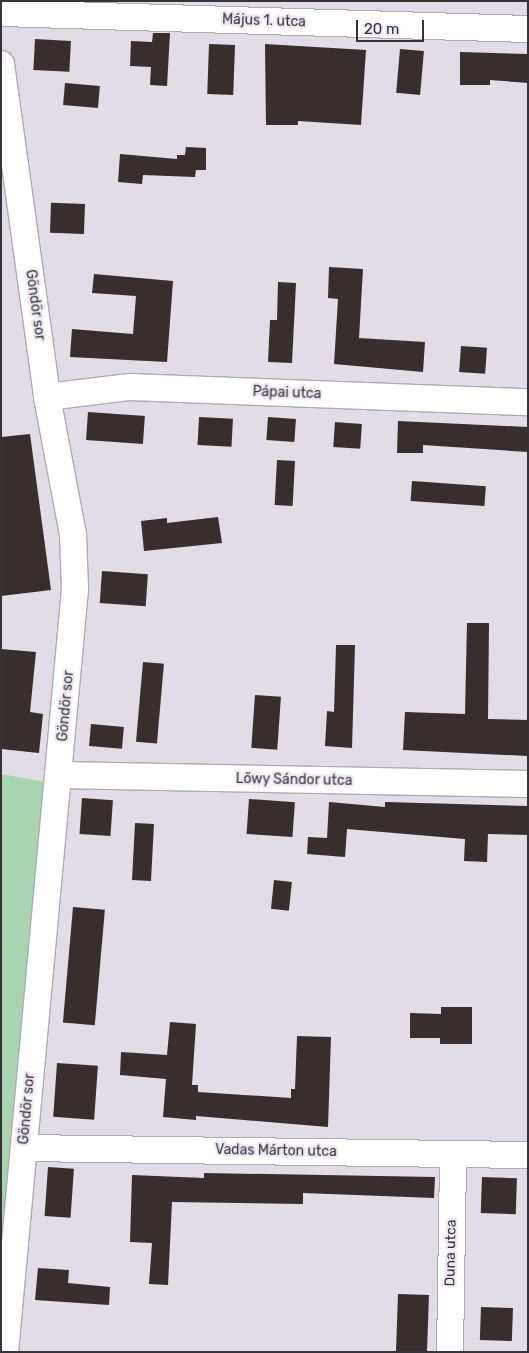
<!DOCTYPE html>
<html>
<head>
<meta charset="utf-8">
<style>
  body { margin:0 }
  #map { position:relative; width:529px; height:1353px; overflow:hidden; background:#e1dce5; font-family:Rubik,sans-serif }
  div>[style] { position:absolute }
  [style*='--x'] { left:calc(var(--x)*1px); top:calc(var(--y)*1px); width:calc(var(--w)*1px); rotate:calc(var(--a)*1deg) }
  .green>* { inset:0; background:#a8d4af }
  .building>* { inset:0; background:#372e2d; transform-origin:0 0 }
  .roads { filter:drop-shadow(1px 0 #afaab2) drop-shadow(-1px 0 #afaab2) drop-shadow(0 1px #afaab2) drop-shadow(0 -1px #afaab2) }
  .minor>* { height:26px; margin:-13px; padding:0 13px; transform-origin:13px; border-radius:13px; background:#fff }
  span { translate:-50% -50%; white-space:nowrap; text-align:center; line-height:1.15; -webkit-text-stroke:5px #efe9f3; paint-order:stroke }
  .street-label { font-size:14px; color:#353337 }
  .frame { position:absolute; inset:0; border:2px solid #353337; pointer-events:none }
  .scale { position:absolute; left:356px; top:20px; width:68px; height:22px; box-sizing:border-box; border:2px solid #353337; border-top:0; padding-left:6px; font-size:15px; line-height:18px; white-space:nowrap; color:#353337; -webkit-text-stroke:4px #efe9f3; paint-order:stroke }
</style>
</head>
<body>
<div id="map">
  <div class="green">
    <i style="clip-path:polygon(1px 774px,45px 782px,1px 1247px)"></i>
  </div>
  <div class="building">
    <i style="clip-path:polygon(153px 33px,170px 33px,167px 86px,150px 85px,151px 67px,130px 66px,131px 41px,152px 42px)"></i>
    <i style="left:35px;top:39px;width:36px;height:31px;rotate:3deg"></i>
    <i style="left:209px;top:44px;width:26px;height:50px;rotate:2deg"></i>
    <i style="clip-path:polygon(265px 44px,366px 50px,361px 125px,298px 121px,298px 125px,266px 125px)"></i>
    <i style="left:400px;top:49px;width:24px;height:44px;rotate:5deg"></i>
    <i style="clip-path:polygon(460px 52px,528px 54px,528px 83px,490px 80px,490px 85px,460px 85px)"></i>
    <i style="left:65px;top:83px;width:35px;height:22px;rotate:5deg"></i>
    <i style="clip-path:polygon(186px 147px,206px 148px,206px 170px,196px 170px,195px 177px,143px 175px,142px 184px,118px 182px,120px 154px,177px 159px,177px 155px,185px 155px)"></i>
    <i style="left:85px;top:204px;width:30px;height:34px;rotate:92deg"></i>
    <i style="clip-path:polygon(329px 267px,363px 269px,359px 338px,425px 342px,423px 372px,334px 364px,338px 299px,328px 298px)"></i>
    <i style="clip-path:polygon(94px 274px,173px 281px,167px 362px,70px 357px,72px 329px,133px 334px,136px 296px,92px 293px)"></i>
    <i style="clip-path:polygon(278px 282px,296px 283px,292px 363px,268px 362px,270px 320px,277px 320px)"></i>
    <i style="left:461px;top:346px;width:26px;height:26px;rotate:4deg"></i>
    <i style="left:88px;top:412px;width:57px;height:28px;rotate:4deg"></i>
    <i style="left:199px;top:417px;width:34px;height:28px;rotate:3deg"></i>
    <i style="left:268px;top:417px;width:28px;height:23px;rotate:4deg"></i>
    <i style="clip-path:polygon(398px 421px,528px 427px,528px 452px,423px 445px,423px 453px,397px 453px)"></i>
    <i style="left:335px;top:422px;width:27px;height:25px;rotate:4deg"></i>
    <i style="clip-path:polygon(30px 434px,51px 590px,1px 596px,1px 437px)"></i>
    <i style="left:277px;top:460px;width:18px;height:45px;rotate:3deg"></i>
    <i style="left:412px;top:481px;width:74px;height:20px;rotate:4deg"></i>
    <i style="clip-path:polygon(218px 517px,222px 543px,144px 551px,141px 521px,167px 518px,167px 523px)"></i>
    <i style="left:102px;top:571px;width:46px;height:32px;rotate:4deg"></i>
    <i style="clip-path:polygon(467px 623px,489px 623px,488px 719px,528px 720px,528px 756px,403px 750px,405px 712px,465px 714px)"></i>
    <i style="clip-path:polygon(336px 645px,355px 645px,352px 748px,325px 746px,327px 711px,334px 712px)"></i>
    <i style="clip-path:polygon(1px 649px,36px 652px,30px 712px,43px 714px,39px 753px,1px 749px)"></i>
    <i style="left:143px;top:662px;width:21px;height:80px;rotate:5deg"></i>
    <i style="left:255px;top:695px;width:26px;height:53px;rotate:4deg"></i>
    <i style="left:91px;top:724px;width:33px;height:22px;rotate:5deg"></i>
    <i style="left:82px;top:798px;width:31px;height:36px;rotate:4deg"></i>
    <i style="left:249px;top:799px;width:46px;height:35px;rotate:4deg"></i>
    <i style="clip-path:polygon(329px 802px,385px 807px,385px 802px,528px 806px,528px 835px,488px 834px,487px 862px,464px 861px,465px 839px,347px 829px,345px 857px,307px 854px,308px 837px,327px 838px)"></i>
    <i style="left:135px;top:823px;width:19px;height:57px;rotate:3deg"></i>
    <i style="left:274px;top:880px;width:18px;height:29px;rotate:6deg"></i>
    <i style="left:73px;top:907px;width:32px;height:116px;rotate:5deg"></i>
    <i style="clip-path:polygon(441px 1007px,472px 1007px,472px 1044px,440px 1044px,440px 1038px,410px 1038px,410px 1013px,441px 1014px)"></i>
    <i style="clip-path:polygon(170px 1022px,196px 1024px,192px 1085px,198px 1085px,198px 1092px,291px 1098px,291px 1089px,295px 1089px,297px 1036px,331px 1037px,328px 1127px,196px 1116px,196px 1120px,163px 1117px,166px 1079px,120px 1075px,121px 1052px,167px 1055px)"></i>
    <i style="left:57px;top:1063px;width:41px;height:54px;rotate:4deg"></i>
    <i style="left:48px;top:1167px;width:26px;height:49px;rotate:4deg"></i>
    <i style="clip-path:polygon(204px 1173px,435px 1177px,434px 1198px,303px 1193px,303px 1204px,172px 1202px,168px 1285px,149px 1284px,152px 1243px,130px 1242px,132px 1175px,204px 1178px)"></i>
    <i style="left:482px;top:1177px;width:35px;height:36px;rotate:2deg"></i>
    <i style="clip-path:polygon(38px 1268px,69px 1270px,68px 1283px,110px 1287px,109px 1305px,35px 1300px)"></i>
    <i style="left:398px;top:1294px;width:31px;height:58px;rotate:2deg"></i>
    <i style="left:481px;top:1307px;width:32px;height:33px;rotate:2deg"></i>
  </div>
  <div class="roads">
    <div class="minor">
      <i style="--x:1;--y:13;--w:527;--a:1.74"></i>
      <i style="--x:1;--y:64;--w:336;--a:82.1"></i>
      <i style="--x:47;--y:397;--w:139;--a:79.3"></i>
      <i style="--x:73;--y:534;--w:55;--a:87.9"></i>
      <i style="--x:75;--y:589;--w:766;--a:95.24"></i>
      <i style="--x:47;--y:397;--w:84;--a:-6.9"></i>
      <i style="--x:130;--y:387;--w:398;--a:2.2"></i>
      <i style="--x:60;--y:775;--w:468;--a:1.1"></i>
      <i style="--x:24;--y:1148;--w:504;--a:0.8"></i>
      <i style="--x:450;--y:1352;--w:198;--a:-89.1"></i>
    </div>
  </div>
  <div class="street-label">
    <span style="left:264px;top:21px;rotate:2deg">Május 1. utca</span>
    <span style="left:35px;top:305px;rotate:82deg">Göndör sor</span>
    <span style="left:287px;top:393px;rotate:2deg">Pápai utca</span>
    <span style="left:66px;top:706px;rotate:-85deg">Göndör sor</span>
    <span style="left:294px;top:780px;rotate:1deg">Lőwy Sándor utca</span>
    <span style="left:27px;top:1109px;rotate:-85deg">Göndör sor</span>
    <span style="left:276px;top:1151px;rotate:1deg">Vadas Márton utca</span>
    <span style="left:451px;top:1253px;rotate:-89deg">Duna utca</span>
  </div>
  <div class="frame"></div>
  <div class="scale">20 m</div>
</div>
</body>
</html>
